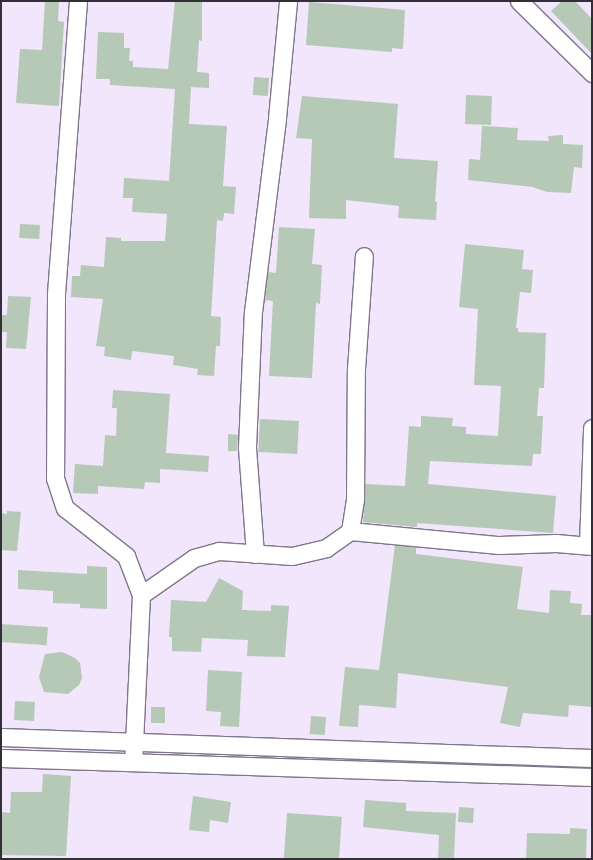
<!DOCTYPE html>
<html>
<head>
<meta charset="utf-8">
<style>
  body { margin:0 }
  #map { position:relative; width:593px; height:860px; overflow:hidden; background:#f1e6fc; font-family:"Source Serif 4",serif }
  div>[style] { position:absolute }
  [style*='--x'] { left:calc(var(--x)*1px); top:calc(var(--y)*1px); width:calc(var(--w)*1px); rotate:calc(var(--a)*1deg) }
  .building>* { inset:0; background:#b6c8b6; transform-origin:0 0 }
  .roads { filter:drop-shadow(1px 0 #80768a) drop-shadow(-1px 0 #80768a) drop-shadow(0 1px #80768a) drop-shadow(0 -1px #80768a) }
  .minor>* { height:17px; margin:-8.5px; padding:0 8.5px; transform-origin:8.5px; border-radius:8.5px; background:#fff }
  span { translate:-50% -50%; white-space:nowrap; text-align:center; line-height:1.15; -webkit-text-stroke:3px #f1e6fc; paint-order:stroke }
  .frame { position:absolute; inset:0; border:2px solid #332f37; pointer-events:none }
</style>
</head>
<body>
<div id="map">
  <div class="building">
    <i style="clip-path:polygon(45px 1px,59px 1px,58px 21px,64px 22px,59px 106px,16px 103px,20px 49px,42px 50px)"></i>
    <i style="clip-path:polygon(175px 1px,202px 1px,202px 41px,199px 40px,197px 72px,209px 73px,209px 88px,191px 87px,189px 124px,227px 126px,223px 186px,236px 187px,234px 214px,224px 213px,223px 221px,217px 220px,211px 316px,221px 317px,220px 346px,216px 346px,214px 376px,197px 375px,198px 369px,173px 365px,174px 356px,132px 351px,131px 360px,104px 356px,105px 347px,96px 346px,103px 299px,71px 297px,72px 276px,80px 276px,81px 265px,104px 267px,106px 237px,121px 238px,121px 241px,165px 241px,167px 214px,132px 212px,133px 198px,123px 198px,124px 178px,169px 181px,175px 89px,110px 85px,110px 79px,96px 79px,98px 32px,124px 33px,124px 48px,130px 48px,129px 61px,133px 61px,133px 67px,168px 69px)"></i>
    <i style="clip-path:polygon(562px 1px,575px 1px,592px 19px,592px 54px,551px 11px)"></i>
    <i style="clip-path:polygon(309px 2px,405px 10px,403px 49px,392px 48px,392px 52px,306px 45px)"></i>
    <i style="left:254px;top:77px;width:15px;height:18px;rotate:4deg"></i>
    <i style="left:466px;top:95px;width:26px;height:29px;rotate:2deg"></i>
    <i style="clip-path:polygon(302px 96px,398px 104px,394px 158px,438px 161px,435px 202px,437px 202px,436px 220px,398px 218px,399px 206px,346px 200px,346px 219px,309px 218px,312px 139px,296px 138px)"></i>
    <i style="clip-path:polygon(482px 126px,518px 128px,517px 140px,549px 141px,548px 136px,563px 135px,563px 144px,583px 145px,582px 168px,574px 167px,571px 193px,547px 192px,533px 187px,468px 180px,469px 159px,480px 160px)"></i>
    <i style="left:20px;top:224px;width:20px;height:14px;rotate:3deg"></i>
    <i style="clip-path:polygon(279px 227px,315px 229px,312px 264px,322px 265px,320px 304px,316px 303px,312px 378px,269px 376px,273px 301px,265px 300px,268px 272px,276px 273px)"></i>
    <i style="clip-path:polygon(465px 244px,524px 250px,522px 269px,533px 270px,531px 293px,520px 292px,516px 328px,518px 328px,518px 332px,546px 333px,544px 388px,539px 388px,537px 416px,543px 416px,541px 454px,533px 454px,532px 466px,430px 461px,428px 484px,556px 496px,553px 533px,417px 523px,417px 527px,363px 522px,365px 484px,405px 486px,409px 426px,421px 427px,421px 416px,453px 418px,452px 426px,466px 427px,466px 434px,498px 436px,501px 386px,474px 385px,478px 309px,459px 307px)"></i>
    <i style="clip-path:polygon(8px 296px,31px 297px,26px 349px,6px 348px,7px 332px,1px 332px,1px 315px,7px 315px)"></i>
    <i style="clip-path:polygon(113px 390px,170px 394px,166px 453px,209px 456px,208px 472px,160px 469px,160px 483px,145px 482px,144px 489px,98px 486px,98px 494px,73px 493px,75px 464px,103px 466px,105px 435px,116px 436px,117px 408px,112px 408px)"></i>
    <i style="left:260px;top:419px;width:39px;height:33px;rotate:3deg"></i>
    <i style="clip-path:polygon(228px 434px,238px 435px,237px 451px,228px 451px)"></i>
    <i style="clip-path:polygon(7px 511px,21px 512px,17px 551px,1px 550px,1px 513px,7px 514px)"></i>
    <i style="clip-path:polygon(395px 545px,416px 547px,416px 554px,523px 567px,517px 609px,549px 613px,550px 590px,571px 591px,570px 603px,582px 604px,581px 615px,592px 615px,592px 707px,569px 705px,568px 717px,523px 713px,520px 727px,500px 723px,508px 687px,398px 673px,396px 708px,359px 705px,358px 727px,339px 726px,345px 667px,379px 670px)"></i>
    <i style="clip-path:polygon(87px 566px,107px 567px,107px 609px,80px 608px,80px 604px,53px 603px,53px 591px,18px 589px,18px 570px,87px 574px)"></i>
    <i style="clip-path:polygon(219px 578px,243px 591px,242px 610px,271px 611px,271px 605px,289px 606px,285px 657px,247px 656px,248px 640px,202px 638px,201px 652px,172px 651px,172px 637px,169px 637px,171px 600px,206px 602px)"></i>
    <i style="left:1px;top:624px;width:47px;height:18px;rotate:4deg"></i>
    <i style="clip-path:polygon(62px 652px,75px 658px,80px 663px,82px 678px,79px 685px,68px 694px,44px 692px,39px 677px,45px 654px)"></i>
    <i style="clip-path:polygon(208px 670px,242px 672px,239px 727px,220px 726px,221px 712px,206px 711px)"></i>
    <i style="left:15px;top:701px;width:20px;height:19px;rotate:3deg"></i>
    <i style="left:151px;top:707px;width:14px;height:16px"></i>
    <i style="left:311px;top:716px;width:15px;height:18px;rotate:4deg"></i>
    <i style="clip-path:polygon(43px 774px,71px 776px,66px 856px,1px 855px,1px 812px,10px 813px,11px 792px,42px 792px)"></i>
    <i style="clip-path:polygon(193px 796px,231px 802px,228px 823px,210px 820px,209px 832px,189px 830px)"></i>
    <i style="clip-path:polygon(365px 800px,406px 803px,406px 811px,456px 813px,454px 859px,438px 859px,439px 835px,363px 827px)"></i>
    <i style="left:459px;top:807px;width:15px;height:15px;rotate:4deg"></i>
    <i style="left:287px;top:813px;width:55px;height:46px;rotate:4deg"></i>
    <i style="clip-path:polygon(570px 828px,587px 829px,586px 859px,526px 859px,527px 833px,570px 834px)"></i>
  </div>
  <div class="roads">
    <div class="minor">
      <i style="--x:78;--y:1;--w:295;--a:94.3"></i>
      <i style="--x:56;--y:295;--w:183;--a:90.3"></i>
      <i style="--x:55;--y:478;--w:32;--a:72"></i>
      <i style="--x:65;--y:508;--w:78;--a:38.2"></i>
      <i style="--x:126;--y:556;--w:42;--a:69"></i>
      <i style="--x:141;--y:595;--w:167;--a:92.7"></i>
      <i style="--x:519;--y:1;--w:103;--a:44.6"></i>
      <i style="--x:350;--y:531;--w:150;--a:5.4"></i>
      <i style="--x:499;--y:545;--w:57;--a:-2"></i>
      <i style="--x:556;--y:543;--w:36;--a:5"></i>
      <i style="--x:588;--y:545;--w:117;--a:-88"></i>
      <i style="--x:255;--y:554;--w:107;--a:-94.3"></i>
      <i style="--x:247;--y:447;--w:135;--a:-87.5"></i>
      <i style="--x:253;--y:312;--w:195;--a:-82.9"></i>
      <i style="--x:277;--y:118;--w:118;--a:-84.6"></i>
      <i style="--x:141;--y:595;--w:65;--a:-34.9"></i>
      <i style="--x:194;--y:558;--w:26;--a:-16"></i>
      <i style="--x:219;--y:551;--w:73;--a:3.9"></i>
      <i style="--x:292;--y:556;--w:35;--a:-13"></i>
      <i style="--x:326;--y:548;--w:29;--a:-35"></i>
      <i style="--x:350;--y:531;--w:32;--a:-81"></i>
      <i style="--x:355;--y:499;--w:130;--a:-89.6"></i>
      <i style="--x:356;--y:369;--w:113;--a:-86"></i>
      <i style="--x:1;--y:737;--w:591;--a:2.04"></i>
      <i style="--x:1;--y:758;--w:591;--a:1.84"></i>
    </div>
  </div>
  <div class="frame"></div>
</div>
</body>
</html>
